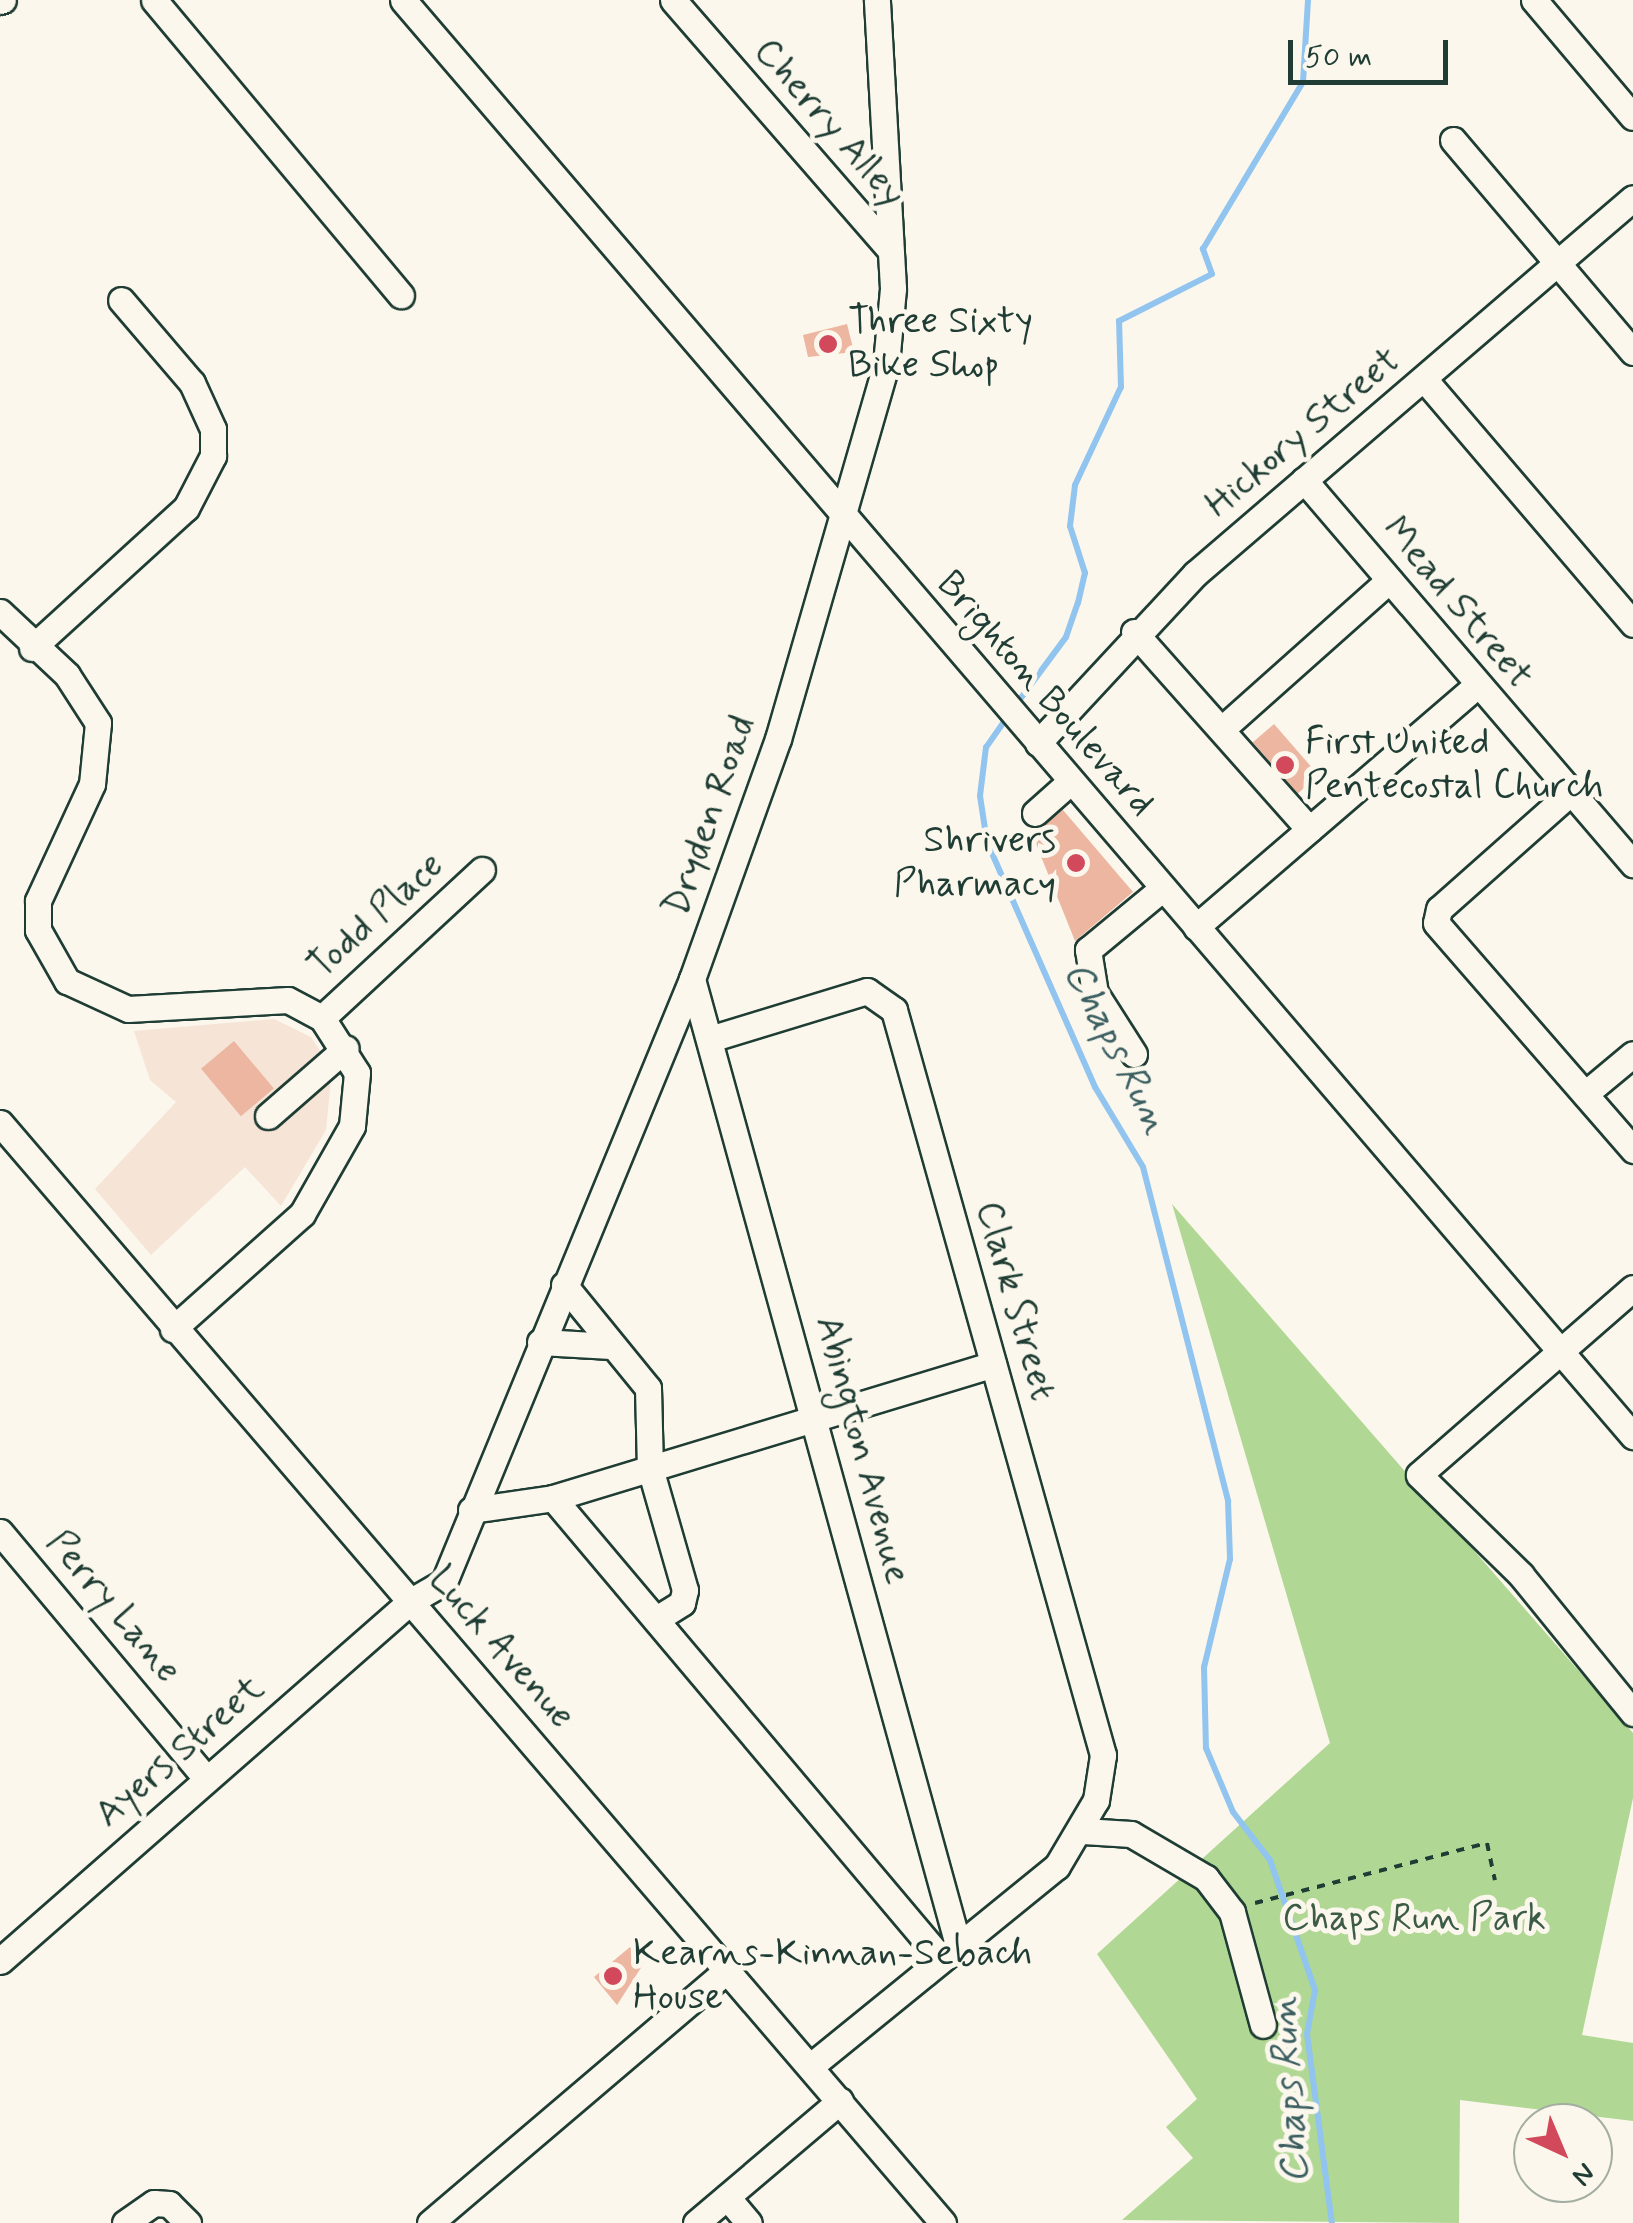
<!DOCTYPE html>
<html>
<head>
<meta charset="utf-8">
<style>
  body { margin:0 }
  #map { position:relative; width:1633px; height:2223px; overflow:hidden; background:#fbf7ec; font-family:Mynerve,sans-serif }
  div>[style] { position:absolute }
  [style*='--x'] { left:calc(var(--x)*1px); top:calc(var(--y)*1px); width:calc(var(--w)*1px); rotate:calc(var(--a)*1deg) }
  .built>* { inset:0; background:#f6e4d6 }
  .green>* { inset:0; background:#b0d793 }
  .stream>* { height:6px; margin:-3px; padding:0 3px; transform-origin:3px; border-radius:3px; background:#91c4ee }
  .building>* { inset:0; background:#ecb6a1; transform-origin:0 0 }
  .path>* { height:4px; margin-top:-2px; transform-origin:0; background:repeating-linear-gradient(90deg,#1f3d34 0 8px,transparent 0 16px) }
  .roads { filter:drop-shadow(2px 0 #1f3d34) drop-shadow(-2px 0 #1f3d34) drop-shadow(0 2px #1f3d34) drop-shadow(0 -2px #1f3d34) }
  .minor>* { height:25px; margin:-12.5px; padding:0 12.5px; transform-origin:12.5px; border-radius:12.5px; background:#fbf7ec }
  .dots>* { width:28px; height:28px; translate:-50% -50%; box-sizing:border-box; border:5px solid #fbf7ec; border-radius:50% }
  span { translate:-50% -50%; white-space:nowrap; text-align:center; line-height:1.15; -webkit-text-stroke:10px #fbf7ec; paint-order:stroke }
  .street-label { font-size:38px; color:#1f3d34 }
  .poi-label { font-size:38px; color:#1f3d34 }
  .left { translate:0 -50%; text-align:left }
  .right { translate:-100% -50%; text-align:right }
  .park-label { font-size:38px; color:#3c5c47 }
  .water-label { font-size:40px; color:#3c5f62; font-style:italic }
  .north { position:absolute; left:1513px; top:2103px; width:100px; height:100px; box-sizing:border-box; background:#fbf7ec; border:2px solid #a3ada2; border-radius:50%; rotate:136deg; font-size:28px; font-weight:700; line-height:40px; text-align:center; color:#1f3d34 }
  .north::after { content:''; display:block; margin:auto; width:35px; height:45px; background:#d1495b; clip-path:polygon(50% 0,100% 100%,50% 72%,0 100%) }
  .scale { position:absolute; left:1288px; top:40px; width:160px; height:45px; box-sizing:border-box; border:5px solid #1f3d34; border-top:0; padding-left:12px; font-size:30px; line-height:35px; white-space:nowrap; color:#1f3d34; -webkit-text-stroke:8px #fbf7ec; paint-order:stroke }
</style>
</head>
<body>
<div id="map">
  <div class="built">
    <i style="clip-path:polygon(274px 1019px,311px 1037px,332px 1069px,326px 1130px,281px 1206px,245px 1167px,151px 1255px,95px 1189px,176px 1102px,150px 1080px,134px 1031px)"></i>
  </div>
  <div class="green">
    <i style="clip-path:polygon(1172px 1204px,1633px 1733px,1633px 1798px,1582px 2035px,1633px 2043px,1633px 2121px,1460px 2100px,1459px 2223px,1122px 2220px,1193px 2158px,1166px 2127px,1197px 2099px,1097px 1954px,1330px 1743px)"></i>
  </div>
  <div class="stream">
    <i style="--x:1015;--y:706;--w:86;--a:-53.5"></i>
    <i style="--x:1066;--y:637;--w:36;--a:-71"></i>
    <i style="--x:1078;--y:603;--w:31;--a:-77"></i>
    <i style="--x:1085;--y:573;--w:49;--a:-107.7"></i>
    <i style="--x:1070;--y:526;--w:41;--a:-83"></i>
    <i style="--x:1075;--y:485;--w:108;--a:-64.9"></i>
    <i style="--x:1121;--y:387;--w:66;--a:-91.7"></i>
    <i style="--x:1119;--y:321;--w:104;--a:-26.8"></i>
    <i style="--x:1212;--y:274;--w:27;--a:-110"></i>
    <i style="--x:1203;--y:249;--w:195;--a:-59.1"></i>
    <i style="--x:1303;--y:82;--w:82;--a:-86.5"></i>
    <i style="--x:1008;--y:716;--w:38;--a:125"></i>
    <i style="--x:986;--y:747;--w:49;--a:97"></i>
    <i style="--x:980;--y:796;--w:47;--a:81.3"></i>
    <i style="--x:987;--y:842;--w:268;--a:66.2"></i>
    <i style="--x:1095;--y:1087;--w:93;--a:59"></i>
    <i style="--x:1143;--y:1167;--w:345;--a:75.7"></i>
    <i style="--x:1228;--y:1501;--w:58;--a:88"></i>
    <i style="--x:1230;--y:1559;--w:111;--a:103.5"></i>
    <i style="--x:1204;--y:1667;--w:81;--a:88.6"></i>
    <i style="--x:1206;--y:1748;--w:69;--a:67.1"></i>
    <i style="--x:1233;--y:1812;--w:61;--a:52.4"></i>
    <i style="--x:1270;--y:1860;--w:138;--a:70.9"></i>
    <i style="--x:1315;--y:1990;--w:45;--a:100.3"></i>
    <i style="--x:1307;--y:2034;--w:191;--a:82.5"></i>
  </div>
  <div class="building">
    <i style="clip-path:polygon(847px 324px,854px 352px,808px 357px,803px 335px)"></i>
    <i style="left:1274px;top:724px;width:68px;height:28px;rotate:49deg"></i>
    <i style="clip-path:polygon(1063px 810px,1133px 892px,1075px 941px,1032px 834px)"></i>
    <i style="left:234px;top:1041px;width:62px;height:43px;rotate:50deg"></i>
    <i style="clip-path:polygon(630px 1947px,644px 1963px,617px 2005px,594px 1977px)"></i>
  </div>
  <div class="path">
    <i style="--x:1255;--y:1903;--w:240;--a:-14.5"></i>
    <i style="--x:1487;--y:1843;--w:38;--a:78"></i>
  </div>
  <div class="roads">
    <div class="minor">
      <i style="--x:154;--y:0;--w:385;--a:50.1"></i>
      <i style="--x:403;--y:0;--w:1891;--a:49.42"></i>
      <i style="--x:673;--y:0;--w:331;--a:49"></i>
      <i style="--x:1534;--y:0;--w:153;--a:49.8"></i>
      <i style="--x:0;--y:1;--w:3;--a:-18"></i>
      <i style="--x:1453;--y:140;--w:278;--a:49.7"></i>
      <i style="--x:1424;--y:379;--w:322;--a:49.5"></i>
      <i style="--x:1304;--y:480;--w:506;--a:49.41"></i>
      <i style="--x:0;--y:612;--w:92;--a:43.2"></i>
      <i style="--x:67;--y:675;--w:57;--a:57.1"></i>
      <i style="--x:98;--y:723;--w:61;--a:95.6"></i>
      <i style="--x:92;--y:784;--w:129;--a:114.8"></i>
      <i style="--x:38;--y:901;--w:29;--a:90"></i>
      <i style="--x:38;--y:930;--w:59;--a:60.4"></i>
      <i style="--x:67;--y:981;--w:67;--a:24.7"></i>
      <i style="--x:128;--y:1009;--w:160;--a:-3.2"></i>
      <i style="--x:288;--y:1000;--w:38;--a:28"></i>
      <i style="--x:322;--y:1018;--w:65;--a:57.5"></i>
      <i style="--x:357;--y:1073;--w:53;--a:95.4"></i>
      <i style="--x:352;--y:1126;--w:101;--a:119.6"></i>
      <i style="--x:302;--y:1214;--w:173;--a:138.3"></i>
      <i style="--x:1134;--y:632;--w:264;--a:48.4"></i>
      <i style="--x:32;--y:648;--w:208;--a:-42.3"></i>
      <i style="--x:186;--y:508;--w:59;--a:-62.6"></i>
      <i style="--x:213;--y:456;--w:27;--a:-90"></i>
      <i style="--x:213;--y:429;--w:51;--a:-114.5"></i>
      <i style="--x:192;--y:383;--w:109;--a:-130.5"></i>
      <i style="--x:1222;--y:729;--w:222;--a:-41.7"></i>
      <i style="--x:1038;--y:743;--w:231;--a:-47.1"></i>
      <i style="--x:1195;--y:574;--w:577;--a:-40.64"></i>
      <i style="--x:1571;--y:792;--w:176;--a:138.4"></i>
      <i style="--x:1439;--y:909;--w:14;--a:102"></i>
      <i style="--x:1436;--y:923;--w:301;--a:49"></i>
      <i style="--x:1035;--y:813;--w:48;--a:-41.6"></i>
      <i style="--x:1196;--y:927;--w:371;--a:-40.7"></i>
      <i style="--x:692;--y:979;--w:998;--a:74.6"></i>
      <i style="--x:322;--y:1018;--w:218;--a:-42.8"></i>
      <i style="--x:713;--y:1038;--w:161;--a:-17"></i>
      <i style="--x:867;--y:991;--w:33;--a:35"></i>
      <i style="--x:894;--y:1010;--w:774;--a:74.33"></i>
      <i style="--x:1103;--y:1755;--w:46;--a:98.8"></i>
      <i style="--x:1096;--y:1800;--w:77;--a:120.6"></i>
      <i style="--x:1057;--y:1866;--w:318;--a:140.9"></i>
      <i style="--x:1134;--y:1054;--w:72;--a:-122.6"></i>
      <i style="--x:1095;--y:993;--w:44;--a:-99.2"></i>
      <i style="--x:1088;--y:950;--w:97;--a:-39.6"></i>
      <i style="--x:1585;--y:1094;--w:62;--a:-39.8"></i>
      <i style="--x:268;--y:1116;--w:103;--a:-41.1"></i>
      <i style="--x:0;--y:1123;--w:1449;--a:49.39"></i>
      <i style="--x:564;--y:1285;--w:133;--a:50.8"></i>
      <i style="--x:648;--y:1388;--w:80;--a:88.6"></i>
      <i style="--x:650;--y:1468;--w:127;--a:74"></i>
      <i style="--x:685;--y:1590;--w:13;--a:103"></i>
      <i style="--x:682;--y:1603;--w:31;--a:148"></i>
      <i style="--x:1633;--y:1288;--w:284;--a:138.9"></i>
      <i style="--x:1419;--y:1475;--w:143;--a:44.4"></i>
      <i style="--x:1521;--y:1575;--w:178;--a:50.9"></i>
      <i style="--x:540;--y:1342;--w:71;--a:3.2"></i>
      <i style="--x:553;--y:1498;--w:599;--a:49.88"></i>
      <i style="--x:471;--y:1510;--w:83;--a:-8.3"></i>
      <i style="--x:553;--y:1498;--w:460;--a:-16.9"></i>
      <i style="--x:0;--y:1532;--w:321;--a:50.1"></i>
      <i style="--x:1083;--y:1831;--w:48;--a:3.6"></i>
      <i style="--x:1131;--y:1834;--w:87;--a:30.4"></i>
      <i style="--x:1206;--y:1878;--w:43;--a:52.6"></i>
      <i style="--x:1232;--y:1912;--w:117;--a:74.7"></i>
      <i style="--x:0;--y:1961;--w:546;--a:-41.22"></i>
      <i style="--x:411;--y:1601;--w:38;--a:-30"></i>
      <i style="--x:444;--y:1582;--w:652;--a:-67.64"></i>
      <i style="--x:692;--y:979;--w:255;--a:-70.3"></i>
      <i style="--x:778;--y:739;--w:390;--a:-73.9"></i>
      <i style="--x:886;--y:364;--w:76;--a:-84.7"></i>
      <i style="--x:893;--y:288;--w:288;--a:-93.2"></i>
      <i style="--x:727;--y:2197;--w:34;--a:50"></i>
      <i style="--x:125;--y:2223;--w:35;--a:-35"></i>
      <i style="--x:154;--y:2203;--w:15;--a:4"></i>
      <i style="--x:169;--y:2204;--w:27;--a:45"></i>
      <i style="--x:430;--y:2223;--w:392;--a:-40.4"></i>
      <i style="--x:696;--y:2223;--w:189;--a:-40.3"></i>
    </div>
  </div>
  <div class="dots">
    <i style="left:828px;top:344px;background:#d1495b"></i>
    <i style="left:1285px;top:765px;background:#d1495b"></i>
    <i style="left:1076px;top:863px;background:#d1495b"></i>
    <i style="left:613px;top:1976px;background:#d1495b"></i>
  </div>
  <div class="street-label">
    <span style="left:829px;top:123px;rotate:49deg">Cherry Alley</span>
    <span style="left:1303px;top:433px;rotate:-40deg">Hickory Street</span>
    <span style="left:1457px;top:603px;rotate:50deg">Mead Street</span>
    <span style="left:1045px;top:694px;rotate:49deg">Brighton Boulevard</span>
    <span style="left:710px;top:816px;rotate:-71deg">Dryden Road</span>
    <span style="left:376px;top:916px;rotate:-42deg">Todd Place</span>
    <span style="left:1015px;top:1301px;rotate:74deg">Clark Street</span>
    <span style="left:862px;top:1450px;rotate:75deg">Abington Avenue</span>
    <span style="left:113px;top:1607px;rotate:50deg">Perry Lane</span>
    <span style="left:501px;top:1648px;rotate:49deg">Luck Avenue</span>
    <span style="left:180px;top:1752px;rotate:-41deg">Ayers Street</span>
  </div>
  <div class="poi-label">
    <span class="left" style="left:848px;top:344px">Three Sixty<br>Bike Shop</span>
    <span class="left" style="left:1305px;top:765px">First United<br>Pentecostal Church</span>
    <span class="right" style="left:1056px;top:863px">Shrivers<br>Pharmacy</span>
    <span class="left" style="left:633px;top:1976px">Kearns-Kinnan-Sebach<br>House</span>
  </div>
  <div class="park-label">
    <span style="left:1414px;top:1919px">Chaps Run Park</span>
  </div>
  <div class="water-label">
    <span style="left:1116px;top:1048px;rotate:63deg">Chaps Run</span>
    <span style="left:1290px;top:2090px;rotate:-94deg">Chaps Run</span>
  </div>
  <div class="north">N</div>
  <div class="scale">50 m</div>
</div>
</body>
</html>
